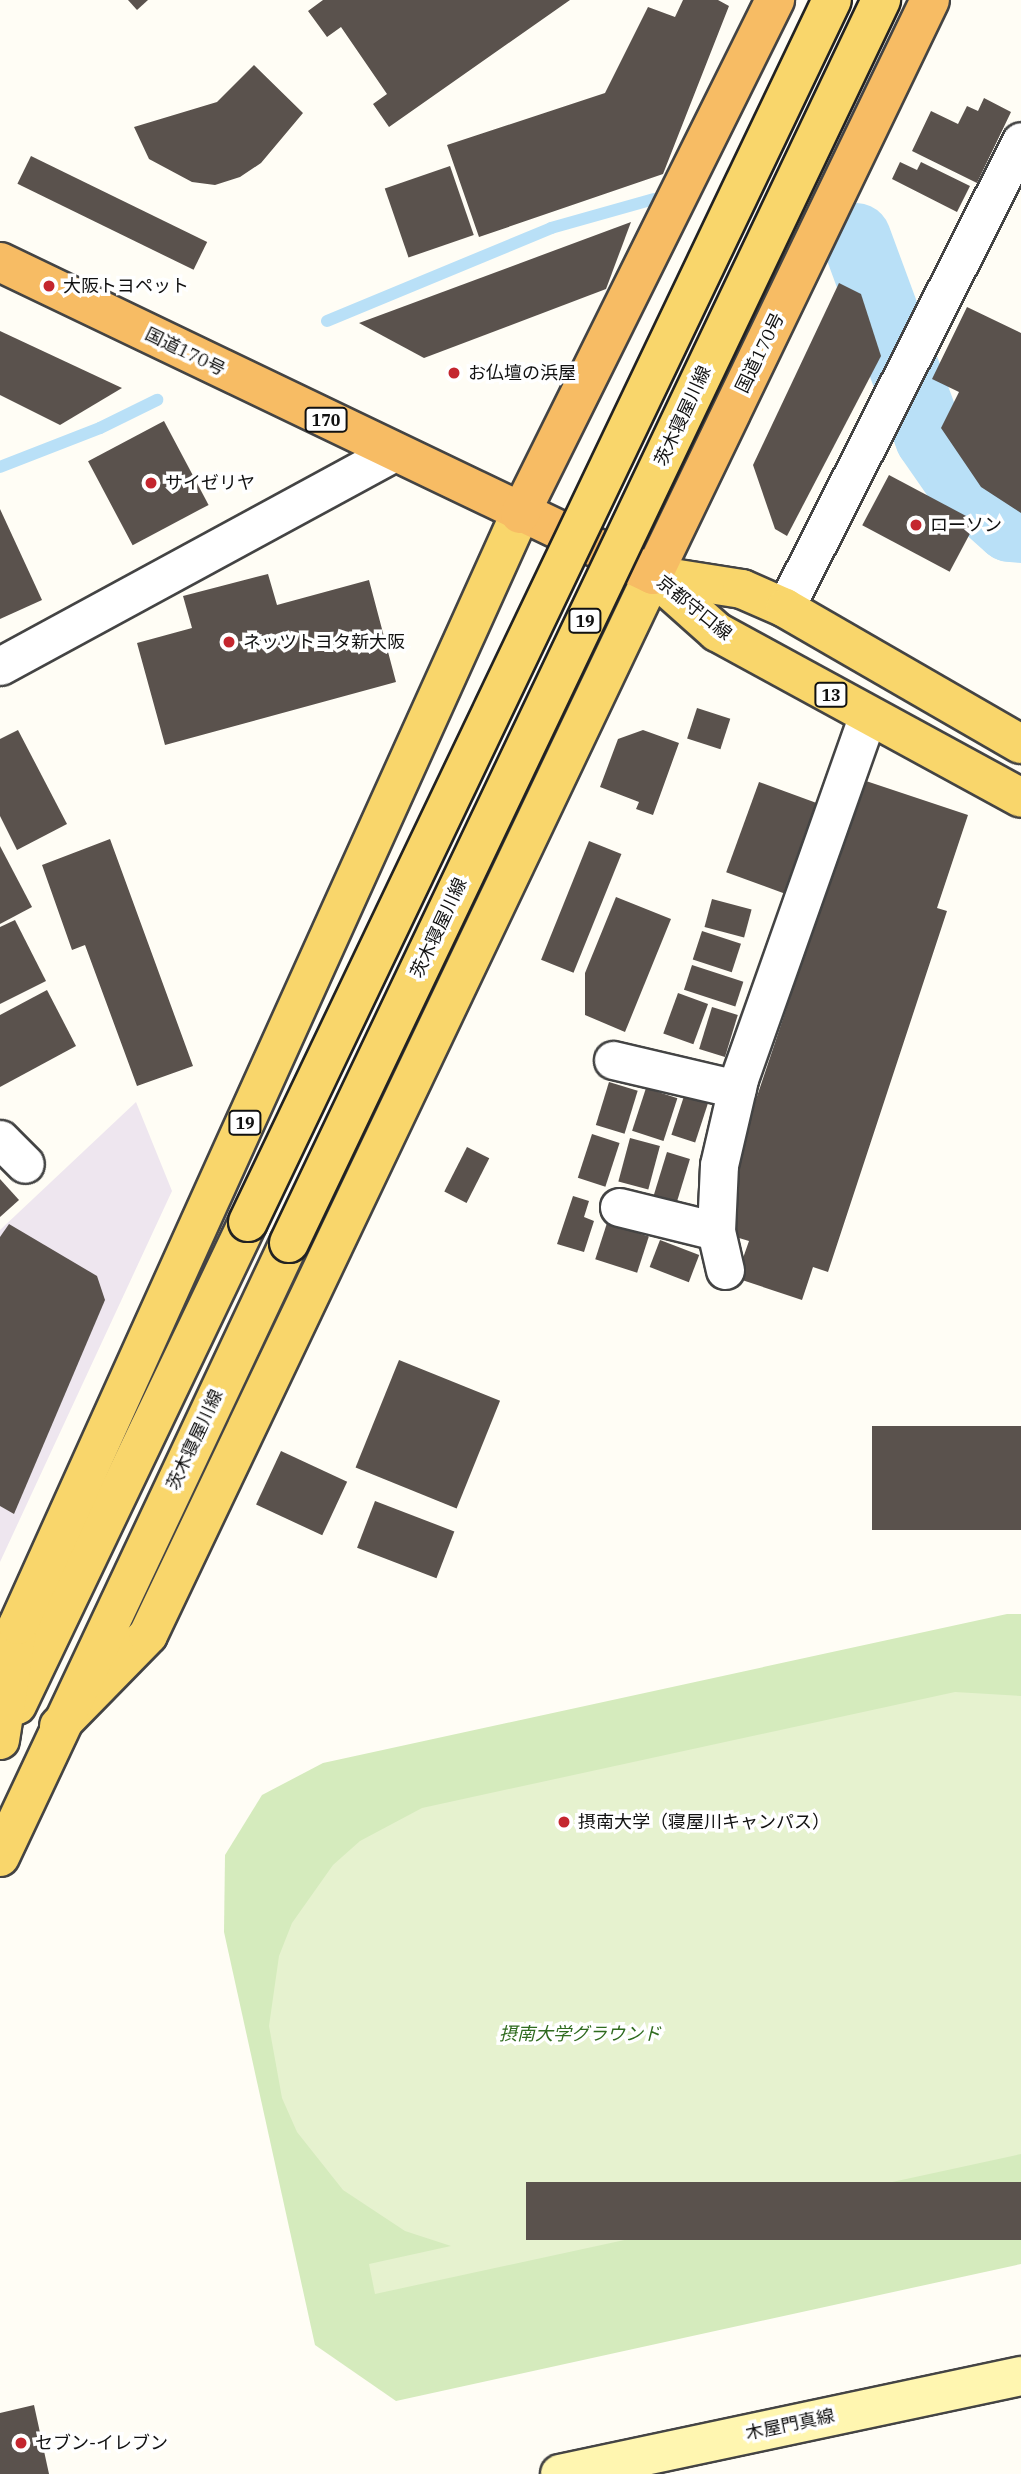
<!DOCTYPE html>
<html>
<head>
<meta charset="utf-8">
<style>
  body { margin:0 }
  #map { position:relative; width:1021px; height:2474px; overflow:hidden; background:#fffdf5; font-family:"IBM Plex Serif","Noto Sans JP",serif }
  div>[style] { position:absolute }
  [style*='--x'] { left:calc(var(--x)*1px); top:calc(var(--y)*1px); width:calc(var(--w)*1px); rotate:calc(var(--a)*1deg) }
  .industrial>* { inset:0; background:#eee6ef }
  .green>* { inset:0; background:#d5ebbd }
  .pitch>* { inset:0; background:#e6f2cf }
  .stream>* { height:12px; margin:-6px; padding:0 6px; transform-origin:6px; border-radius:6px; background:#b9e0f7 }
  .river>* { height:70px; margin:-35px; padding:0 35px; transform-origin:35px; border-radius:35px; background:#b9e0f7 }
  .building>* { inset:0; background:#5a524d; transform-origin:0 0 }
  .roads { filter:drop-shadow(2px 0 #444) drop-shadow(-2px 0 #444) drop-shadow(0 2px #444) drop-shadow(0 -2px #444) }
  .minor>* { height:37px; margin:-18.5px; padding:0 18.5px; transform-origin:18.5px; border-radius:18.5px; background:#fff }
  .secondary>* { height:38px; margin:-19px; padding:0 19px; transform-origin:19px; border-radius:19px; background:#fff6b0 }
  .primary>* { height:38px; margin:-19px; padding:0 19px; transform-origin:19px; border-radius:19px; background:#f9d66b }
  .trunk>* { height:38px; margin:-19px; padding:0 19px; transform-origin:19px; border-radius:19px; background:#f7bc64 }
  .bridges { filter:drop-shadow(2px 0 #222) drop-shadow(-2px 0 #222) drop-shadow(0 2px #222) drop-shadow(0 -2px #222) }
  .primary-bridge>* { height:38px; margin:-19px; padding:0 19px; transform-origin:19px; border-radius:19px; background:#f9d66b }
  .dots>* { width:19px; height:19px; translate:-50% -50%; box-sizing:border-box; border:4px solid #fff; border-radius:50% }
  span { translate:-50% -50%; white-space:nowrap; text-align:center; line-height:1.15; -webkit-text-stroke:7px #fff; paint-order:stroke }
  .shield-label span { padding:2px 5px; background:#fff; border:2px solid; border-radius:5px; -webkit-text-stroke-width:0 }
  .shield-label { font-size:16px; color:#111; font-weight:700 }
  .poi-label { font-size:18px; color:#111 }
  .left { translate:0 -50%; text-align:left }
  .street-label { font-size:18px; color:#111 }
  .park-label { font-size:18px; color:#2f6b1f; font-style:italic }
</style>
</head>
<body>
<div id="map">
  <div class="industrial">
    <i style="clip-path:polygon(136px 1102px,172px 1191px,0 1562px,0 1230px)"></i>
  </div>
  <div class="green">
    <i style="clip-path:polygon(1007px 1614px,1021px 1614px,1021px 2264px,396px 2401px,315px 2345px,224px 1932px,225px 1855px,262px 1795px,323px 1763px)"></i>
  </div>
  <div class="pitch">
    <i style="clip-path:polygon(955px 1692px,1021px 1696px,1021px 2154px,375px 2294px,369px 2264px,451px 2246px,405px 2231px,343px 2190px,297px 2132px,282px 2098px,269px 2026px,279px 1956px,292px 1923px,333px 1865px,360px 1841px,422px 1808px)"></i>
  </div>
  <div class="stream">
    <i style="--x:327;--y:321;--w:243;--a:-22.5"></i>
    <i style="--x:551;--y:228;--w:107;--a:-15.7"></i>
    <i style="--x:0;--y:467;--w:107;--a:-21.3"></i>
    <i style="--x:100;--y:428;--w:64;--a:-26.2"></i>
  </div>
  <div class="river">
    <i style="--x:856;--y:238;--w:213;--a:69.7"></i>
    <i style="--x:930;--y:438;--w:56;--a:55.2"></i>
    <i style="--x:962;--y:484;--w:64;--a:41.9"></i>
    <i style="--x:1010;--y:527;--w:11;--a:5"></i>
  </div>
  <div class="building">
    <i style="clip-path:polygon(128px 0,148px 0,137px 10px)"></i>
    <i style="clip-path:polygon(323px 0,570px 0,389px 127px,373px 104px,387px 94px,341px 27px,327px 37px,308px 11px)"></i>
    <i style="clip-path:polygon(683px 0,718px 0,729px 6px,663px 174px,479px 237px,447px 145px,605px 93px,648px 7px,675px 17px)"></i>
    <i style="clip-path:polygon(254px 65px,303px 113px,261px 163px,240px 177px,215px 185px,192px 182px,149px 159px,134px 127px,217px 102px)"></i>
    <i style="clip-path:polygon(984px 98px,1011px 112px,977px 183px,912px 151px,931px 111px,958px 124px,967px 106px,978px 111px)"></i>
    <i style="left:31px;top:156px;width:196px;height:31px;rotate:26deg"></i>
    <i style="clip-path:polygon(900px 162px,917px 170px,921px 162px,970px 186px,957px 212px,892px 179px)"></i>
    <i style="left:450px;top:166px;width:73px;height:69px;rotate:71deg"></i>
    <i style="clip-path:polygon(631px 222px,606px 289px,424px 358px,359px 323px)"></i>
    <i style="clip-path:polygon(839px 283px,861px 294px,881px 356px,787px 536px,775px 529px,753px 465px)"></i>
    <i style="clip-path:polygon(967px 307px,1021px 333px,1021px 513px,981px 487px,941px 428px,959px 392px,932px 379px)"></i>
    <i style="clip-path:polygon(0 331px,122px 388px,60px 425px,0 395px)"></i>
    <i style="left:164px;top:421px;width:95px;height:86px;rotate:62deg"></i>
    <i style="left:889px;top:475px;width:99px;height:57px;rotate:28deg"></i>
    <i style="clip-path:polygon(0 509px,42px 600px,0 619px)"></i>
    <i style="clip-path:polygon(268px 574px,277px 605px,369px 580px,396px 682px,165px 745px,137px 643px,192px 628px,183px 596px)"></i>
    <i style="left:697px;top:708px;width:35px;height:32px;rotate:18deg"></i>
    <i style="clip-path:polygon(18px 730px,67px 824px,17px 850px,0 816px,0 739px)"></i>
    <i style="clip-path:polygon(643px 730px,679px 743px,653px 815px,636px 809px,639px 802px,600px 787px,618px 739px)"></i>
    <i style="clip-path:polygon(863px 780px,968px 815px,937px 908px,947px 911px,828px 1272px,813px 1267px,802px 1300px,736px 1278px,749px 1241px,729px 1235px,729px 1180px)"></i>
    <i style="left:759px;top:782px;width:62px;height:96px;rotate:20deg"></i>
    <i style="clip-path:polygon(110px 839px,193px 1066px,137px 1086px,85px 945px,72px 950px,42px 865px)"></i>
    <i style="left:589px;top:841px;width:35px;height:128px;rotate:22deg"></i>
    <i style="clip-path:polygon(0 846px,32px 907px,0 924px)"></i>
    <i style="clip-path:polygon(616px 897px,671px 919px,625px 1032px,585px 1015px,585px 973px)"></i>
    <i style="left:712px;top:899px;width:41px;height:29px;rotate:15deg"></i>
    <i style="clip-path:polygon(15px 920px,46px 981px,0 1004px,0 927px)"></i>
    <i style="left:702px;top:931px;width:41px;height:30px;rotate:18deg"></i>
    <i style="left:692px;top:965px;width:54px;height:26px;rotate:18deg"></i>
    <i style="clip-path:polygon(47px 990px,76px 1046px,0 1087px,0 1015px)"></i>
    <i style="left:678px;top:993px;width:32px;height:43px;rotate:20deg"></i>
    <i style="left:712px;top:1007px;width:27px;height:44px;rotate:17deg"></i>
    <i style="left:609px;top:1082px;width:30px;height:45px;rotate:17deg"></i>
    <i style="left:646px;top:1088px;width:33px;height:45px;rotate:18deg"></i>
    <i style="left:685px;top:1093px;width:25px;height:44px;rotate:18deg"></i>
    <i style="left:592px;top:1134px;width:29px;height:46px;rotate:18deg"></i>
    <i style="left:630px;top:1138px;width:31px;height:45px;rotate:15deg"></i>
    <i style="left:467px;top:1147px;width:25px;height:50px;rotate:27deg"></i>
    <i style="left:667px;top:1152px;width:24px;height:49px;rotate:17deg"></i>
    <i style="clip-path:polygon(0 1179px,19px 1200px,0 1217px)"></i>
    <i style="clip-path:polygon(573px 1196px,589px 1201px,584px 1217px,594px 1221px,584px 1252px,557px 1244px)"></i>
    <i style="left:607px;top:1223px;width:44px;height:38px;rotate:18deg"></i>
    <i style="clip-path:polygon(9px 1224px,97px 1276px,105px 1300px,14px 1514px,0 1506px,0 1237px)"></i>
    <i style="left:660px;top:1240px;width:42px;height:29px;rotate:21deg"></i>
    <i style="left:399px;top:1360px;width:109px;height:116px;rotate:22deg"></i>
    <i style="left:1021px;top:1426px;width:104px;height:149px;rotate:90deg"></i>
    <i style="left:281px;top:1451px;width:73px;height:59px;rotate:25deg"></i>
    <i style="left:375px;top:1501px;width:85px;height:50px;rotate:21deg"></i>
    <i style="left:1021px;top:2182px;width:58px;height:495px;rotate:90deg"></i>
    <i style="clip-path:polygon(34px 2405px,49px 2474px,0 2474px,0 2413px)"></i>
  </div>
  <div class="roads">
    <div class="minor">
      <i style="--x:785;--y:608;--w:523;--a:-63.19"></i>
      <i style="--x:0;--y:666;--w:447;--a:-28.5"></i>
      <i style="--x:613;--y:1060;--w:127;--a:13.2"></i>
      <i style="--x:0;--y:1139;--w:35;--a:45"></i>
      <i style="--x:619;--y:1207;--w:100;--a:13.9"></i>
      <i style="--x:725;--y:1270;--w:40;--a:-103"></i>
      <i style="--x:716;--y:1231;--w:66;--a:-87.4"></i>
      <i style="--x:719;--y:1165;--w:88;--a:-76.9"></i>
      <i style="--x:739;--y:1079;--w:386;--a:-70.5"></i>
    </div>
    <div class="secondary">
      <i style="--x:560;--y:2474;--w:471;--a:-12"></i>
    </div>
    <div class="primary">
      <i style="--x:653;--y:575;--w:86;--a:41.7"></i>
      <i style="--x:717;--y:632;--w:346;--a:28.6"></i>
      <i style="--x:653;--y:575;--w:90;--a:8.9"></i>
      <i style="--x:742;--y:589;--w:47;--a:23.8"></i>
      <i style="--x:785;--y:608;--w:272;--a:30"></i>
      <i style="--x:17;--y:1705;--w:535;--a:-64.44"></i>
      <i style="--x:59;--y:1726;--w:127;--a:-45.6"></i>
      <i style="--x:148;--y:1635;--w:1174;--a:-64.53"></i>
      <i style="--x:0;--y:1740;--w:116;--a:-81.1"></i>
      <i style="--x:18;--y:1625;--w:1219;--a:-65.68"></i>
      <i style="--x:0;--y:1857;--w:679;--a:-64.79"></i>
    </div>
    <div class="trunk">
      <i style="--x:0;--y:262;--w:724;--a:25.61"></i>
      <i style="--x:653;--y:575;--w:638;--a:-64.28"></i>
      <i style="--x:520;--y:514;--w:574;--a:-63.61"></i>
    </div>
  </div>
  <div class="bridges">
    <div class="primary-bridge">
      <i style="--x:248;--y:1222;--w:1354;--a:-64.46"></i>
      <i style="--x:289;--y:1243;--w:1377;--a:-64.53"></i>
    </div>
  </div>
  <div class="dots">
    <i style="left:49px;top:286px;background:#c4262e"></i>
    <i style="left:454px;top:373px;background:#c4262e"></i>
    <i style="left:151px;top:483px;background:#c4262e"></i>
    <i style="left:916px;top:525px;background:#c4262e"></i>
    <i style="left:229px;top:642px;background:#c4262e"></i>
    <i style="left:564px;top:1822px;background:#c4262e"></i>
    <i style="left:21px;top:2443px;background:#c4262e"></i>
  </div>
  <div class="shield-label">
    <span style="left:326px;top:420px">170</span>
    <span style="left:585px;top:621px">19</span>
    <span style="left:831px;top:695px">13</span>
    <span style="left:245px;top:1123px">19</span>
  </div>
  <div class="poi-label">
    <span class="left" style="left:63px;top:286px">大阪トヨペット</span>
    <span class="left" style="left:468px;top:373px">お仏壇の浜屋</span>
    <span class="left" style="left:165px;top:483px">サイゼリヤ</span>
    <span class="left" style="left:930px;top:525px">ローソン</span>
    <span class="left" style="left:243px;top:642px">ネッツトヨタ新大阪</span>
    <span class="left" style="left:578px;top:1822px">摂南大学（寝屋川キャンパス）</span>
    <span class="left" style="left:35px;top:2443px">セブン-イレブン</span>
  </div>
  <div class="street-label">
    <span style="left:185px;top:352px;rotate:26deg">国道170号</span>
    <span style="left:760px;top:353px;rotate:-64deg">国道170号</span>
    <span style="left:683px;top:416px;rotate:-65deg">茨木寝屋川線</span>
    <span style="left:694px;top:608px;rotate:39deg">京都守口線</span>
    <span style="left:439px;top:928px;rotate:-65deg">茨木寝屋川線</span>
    <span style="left:195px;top:1440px;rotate:-65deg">茨木寝屋川線</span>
    <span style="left:790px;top:2425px;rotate:-12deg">木屋門真線</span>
  </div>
  <div class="park-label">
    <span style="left:580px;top:2034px">摂南大学グラウンド</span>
  </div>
</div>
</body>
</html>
